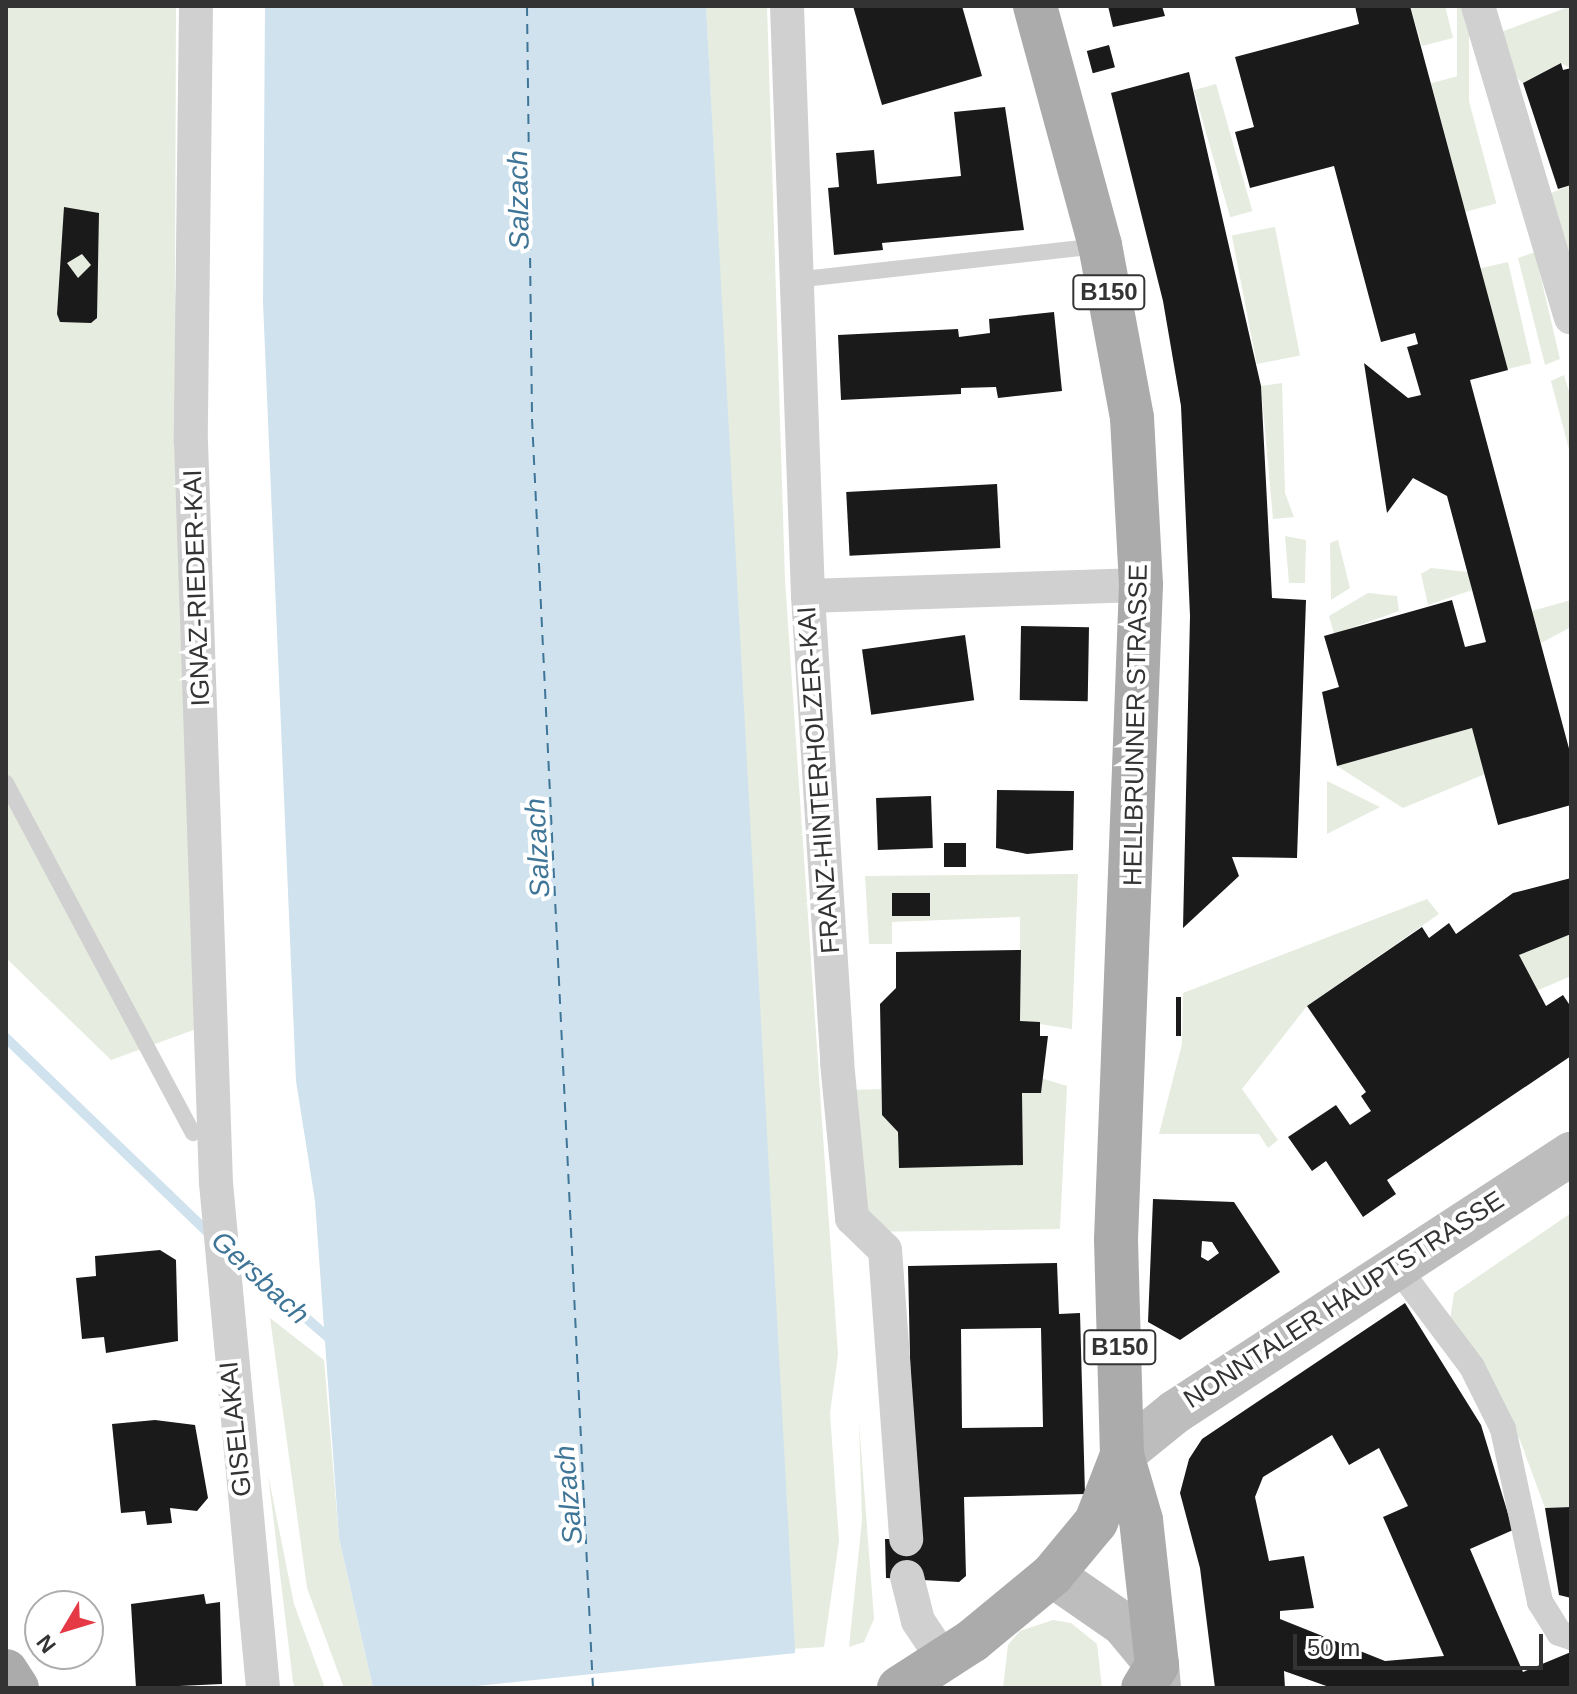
<!DOCTYPE html>
<html>
<head>
<meta charset="utf-8">
<style>
  body { margin:0 }
  #map { position:relative; width:1577px; height:1694px; overflow:hidden; background:#fff; font-family:Arial,sans-serif }
  div>[style] { position:absolute }
  [style*='--x'] { left:calc(var(--x)*1px); top:calc(var(--y)*1px); width:calc(var(--w)*1px); rotate:calc(var(--a)*1deg) }
  .green>* { inset:0; background:#e6ecdf; transform-origin:0 0 }
  .water>* { inset:0; background:#cfe2ee }
  .pier>* { inset:0; background:#fff }
  .stream>* { height:10px; margin:-5px; padding:0 5px; transform-origin:5px; border-radius:5px; background:#cfe2ee }
  .ferry>* { height:2px; margin-top:-1px; transform-origin:0; background:repeating-linear-gradient(90deg,#3f7597 0 10px,transparent 0 18px) }
  .building>* { inset:0; background:#1a1a1a; transform-origin:0 0 }
  .service>* { height:16px; margin:-8px; padding:0 8px; transform-origin:8px; border-radius:8px; background:#d0d0d0 }
  .pedestrian>* { height:26px; margin:-13px; padding:0 13px; transform-origin:13px; border-radius:13px; background:#d0d0d0 }
  .minor>* { height:34px; margin:-17px; padding:0 17px; transform-origin:17px; border-radius:17px; background:#d0d0d0 }
  .secondary>* { height:44px; margin:-22px; padding:0 22px; transform-origin:22px; border-radius:22px; background:#bdbdbd }
  .primary>* { height:44px; margin:-22px; padding:0 22px; transform-origin:22px; border-radius:22px; background:#ababab }
  span { translate:-50% -50%; white-space:nowrap; text-align:center; line-height:1.15; -webkit-text-stroke:8px #fff; paint-order:stroke }
  .shield-label span { padding:2px 6px; background:#fff; border:2px solid; border-radius:6px; -webkit-text-stroke-width:0 }
  .shield-label { font-size:24px; color:#333; font-weight:700 }
  .street-label { font-size:26px; color:#333 }
  .water-label { font-size:28px; color:#3f7597; font-style:italic }
  .frame { position:absolute; inset:0; border:8px solid #333; pointer-events:none }
  .north { position:absolute; left:24px; top:1590px; width:80px; height:80px; box-sizing:border-box; background:#fff; border:2px solid #adadad; border-radius:50%; rotate:232deg; font-size:22px; font-weight:700; line-height:32px; text-align:center; color:#333 }
  .north::after { content:''; display:block; margin:auto; width:28px; height:36px; background:#e63946; clip-path:polygon(50% 0,100% 100%,50% 72%,0 100%) }
  .scale { position:absolute; left:1293px; top:1634px; width:250px; height:36px; box-sizing:border-box; border:4px solid #333; border-top:0; padding-left:10px; font-size:24px; line-height:28px; white-space:nowrap; color:#333; -webkit-text-stroke:6px #fff; paint-order:stroke }
</style>
</head>
<body>
<div id="map">
  <div class="green">
    <i style="clip-path:polygon(6px 6px,176px 6px,175px 284px,199px 1028px,111px 1060px,6px 958px)"></i>
    <i style="clip-path:polygon(706px 6px,767px 6px,785px 580px,838px 1355px,830px 1413px,839px 1541px,824px 1647px,791px 1649px)"></i>
    <i style="clip-path:polygon(1410px 6px,1445px 6px,1453px 38px,1422px 46px)"></i>
    <i style="left:1457px;top:6px;width:12px;height:199px"></i>
    <i style="clip-path:polygon(1571px 6px,1571px 68px,1560px 63px,1523px 83px,1503px 66px,1501px 32px)"></i>
    <i style="left:1462px;top:75px;width:133px;height:32px;rotate:75deg"></i>
    <i style="left:1216px;top:84px;width:132px;height:23px;rotate:74deg"></i>
    <i style="clip-path:polygon(1571px 185px,1571px 293px,1541px 197px)"></i>
    <i style="left:1275px;top:227px;width:131px;height:44px;rotate:79deg"></i>
    <i style="clip-path:polygon(1535px 252px,1560px 359px,1545px 365px,1518px 258px)"></i>
    <i style="left:1508px;top:262px;width:104px;height:28px;rotate:77deg"></i>
    <i style="clip-path:polygon(1564px 375px,1571px 398px,1571px 457px,1551px 381px)"></i>
    <i style="clip-path:polygon(1282px 383px,1285px 493px,1294px 517px,1273px 519px,1261px 386px)"></i>
    <i style="clip-path:polygon(1285px 536px,1306px 540px,1305px 583px,1289px 583px)"></i>
    <i style="clip-path:polygon(1338px 540px,1350px 588px,1331px 600px,1330px 543px)"></i>
    <i style="clip-path:polygon(1431px 568px,1468px 572px,1472px 590px,1428px 605px,1421px 574px)"></i>
    <i style="clip-path:polygon(1368px 593px,1397px 596px,1399px 611px,1334px 634px,1329px 616px)"></i>
    <i style="clip-path:polygon(1571px 600px,1571px 627px,1541px 643px,1532px 611px)"></i>
    <i style="clip-path:polygon(1472px 728px,1485px 774px,1403px 808px,1337px 766px)"></i>
    <i style="clip-path:polygon(1327px 781px,1380px 807px,1327px 834px)"></i>
    <i style="clip-path:polygon(1078px 874px,1072px 1029px,1020px 1021px,1020px 917px,892px 922px,892px 944px,869px 944px,865px 876px)"></i>
    <i style="clip-path:polygon(1427px 899px,1439px 914px,1307px 1006px,1242px 1089px,1278px 1140px,1268px 1148px,1259px 1134px,1159px 1134px,1182px 1044px,1183px 993px)"></i>
    <i style="clip-path:polygon(1571px 934px,1571px 976px,1536px 991px,1519px 955px)"></i>
    <i style="clip-path:polygon(1041px 1078px,1067px 1086px,1060px 1229px,863px 1232px,853px 1090px,881px 1089px,882px 1115px,898px 1132px,899px 1168px)"></i>
    <i style="clip-path:polygon(1571px 1213px,1571px 1507px,1545px 1508px,1520px 1440px,1450px 1320px,1454px 1293px)"></i>
    <i style="clip-path:polygon(270px 1318px,324px 1360px,339px 1538px,373px 1688px,344px 1688px,307px 1588px)"></i>
    <i style="clip-path:polygon(859px 1422px,874px 1619px,864px 1642px,849px 1647px,862px 1520px)"></i>
    <i style="clip-path:polygon(268px 1474px,294px 1604px,325px 1688px,295px 1688px,293px 1682px)"></i>
    <i style="clip-path:polygon(1053px 1620px,1071px 1623px,1097px 1644px,1102px 1688px,1003px 1688px,1008px 1645px,1020px 1631px)"></i>
  </div>
  <div class="water">
    <i style="clip-path:polygon(265px 6px,706px 6px,797px 1688px,373px 1688px,339px 1538px,315px 1201px,296px 1081px,263px 302px)"></i>
  </div>
  <div class="pier">
    <i style="clip-path:polygon(796px 1653px,801px 1688px,457px 1688px)"></i>
  </div>
  <div class="stream">
    <i style="--x:6;--y:1038;--w:286;--a:43.9"></i>
    <i style="--x:233;--y:1255;--w:135;--a:40.8"></i>
  </div>
  <div class="ferry">
    <i style="--x:527;--y:6;--w:413;--a:89.3"></i>
    <i style="--x:532;--y:419;--w:1270;--a:87.25"></i>
  </div>
  <div class="building">
    <i style="clip-path:polygon(853px 6px,962px 6px,982px 76px,882px 105px)"></i>
    <i style="clip-path:polygon(1108px 6px,1162px 6px,1165px 16px,1113px 27px)"></i>
    <i style="clip-path:polygon(1355px 6px,1410px 6px,1508px 370px,1470px 380px,1571px 756px,1571px 805px,1498px 825px,1472px 728px,1337px 766px,1322px 692px,1339px 687px,1324px 636px,1452px 600px,1465px 647px,1486px 642px,1447px 496px,1413px 478px,1387px 513px,1364px 363px,1408px 398px,1421px 395px,1407px 347px,1418px 344px,1415px 333px,1381px 342px,1334px 166px,1250px 188px,1235px 132px,1254px 127px,1235px 57px,1359px 24px)"></i>
    <i style="left:1109px;top:45px;width:23px;height:23px;rotate:75deg"></i>
    <i style="clip-path:polygon(1561px 63px,1563px 70px,1571px 68px,1571px 185px,1558px 189px,1523px 83px)"></i>
    <i style="clip-path:polygon(1189px 72px,1261px 386px,1272px 598px,1306px 600px,1297px 858px,1232px 857px,1239px 876px,1183px 928px,1190px 616px,1181px 406px,1163px 301px,1111px 93px)"></i>
    <i style="clip-path:polygon(1005px 107px,1024px 230px,882px 243px,883px 250px,834px 255px,828px 188px,839px 187px,836px 153px,874px 150px,877px 184px,961px 176px,954px 112px)"></i>
    <i style="clip-path:polygon(evenodd,64px 207px,99px 213px,97px 318px,91px 323px,60px 322px,57px 314px,64px 207px,82px 254px,91px 265px,78px 278px,67px 263px,82px 254px)"></i>
    <i style="clip-path:polygon(1054px 312px,1062px 391px,998px 398px,996px 387px,961px 388px,961px 394px,841px 400px,838px 335px,958px 329px,959px 337px,990px 333px,989px 319px)"></i>
    <i style="left:997px;top:484px;width:64px;height:151px;rotate:87deg"></i>
    <i style="left:1021px;top:626px;width:68px;height:74px;rotate:1deg"></i>
    <i style="left:965px;top:635px;width:66px;height:104px;rotate:82deg"></i>
    <i style="clip-path:polygon(997px 790px,1074px 791px,1073px 850px,1027px 854px,996px 848px)"></i>
    <i style="left:931px;top:796px;width:52px;height:55px;rotate:88deg"></i>
    <i style="left:944px;top:843px;width:22px;height:24px"></i>
    <i style="clip-path:polygon(1571px 878px,1571px 934px,1519px 955px,1546px 1006px,1563px 995px,1571px 1007px,1571px 1056px,1387px 1180px,1396px 1194px,1363px 1217px,1326px 1161px,1312px 1171px,1288px 1137px,1336px 1105px,1350px 1125px,1371px 1111px,1361px 1096px,1366px 1092px,1307px 1006px,1422px 927px,1429px 938px,1449px 923px,1456px 934px,1513px 893px)"></i>
    <i style="left:892px;top:893px;width:38px;height:23px"></i>
    <i style="clip-path:polygon(1021px 950px,1020px 1021px,1040px 1022px,1040px 1036px,1048px 1036px,1041px 1093px,1022px 1093px,1023px 1165px,899px 1168px,898px 1132px,882px 1115px,880px 1004px,896px 988px,896px 952px)"></i>
    <i style="left:1176px;top:997px;width:5px;height:39px"></i>
    <i style="clip-path:polygon(evenodd,1153px 1199px,1234px 1202px,1280px 1272px,1180px 1340px,1148px 1322px,1153px 1199px,1202px 1241px,1212px 1242px,1219px 1253px,1208px 1261px,1201px 1257px,1202px 1241px)"></i>
    <i style="clip-path:polygon(160px 1250px,176px 1260px,178px 1341px,106px 1353px,104px 1337px,82px 1339px,76px 1278px,96px 1276px,95px 1256px)"></i>
    <i style="clip-path:polygon(evenodd,1057px 1263px,1059px 1314px,1080px 1313px,1085px 1494px,964px 1497px,966px 1576px,959px 1582px,886px 1578px,885px 1539px,914px 1539px,908px 1266px,1057px 1263px,1041px 1328px,1043px 1427px,962px 1428px,961px 1329px,1041px 1328px)"></i>
    <i style="clip-path:polygon(evenodd,1405px 1303px,1481px 1425px,1513px 1530px,1470px 1549px,1496px 1610px,1523px 1672px,1571px 1652px,1571px 1688px,1332px 1688px,1284px 1671px,1285px 1688px,1215px 1688px,1200px 1568px,1180px 1493px,1189px 1459px,1202px 1439px,1405px 1303px,1332px 1435px,1349px 1465px,1379px 1448px,1408px 1506px,1383px 1517px,1444px 1656px,1385px 1661px,1280px 1619px,1280px 1611px,1314px 1608px,1304px 1556px,1269px 1561px,1255px 1497px,1263px 1477px,1332px 1435px)"></i>
    <i style="clip-path:polygon(155px 1420px,195px 1425px,208px 1498px,197px 1511px,170px 1508px,172px 1523px,147px 1525px,145px 1511px,121px 1513px,112px 1424px)"></i>
    <i style="clip-path:polygon(1571px 1507px,1571px 1598px,1559px 1595px,1545px 1508px)"></i>
    <i style="clip-path:polygon(204px 1594px,206px 1604px,220px 1602px,222px 1684px,136px 1688px,131px 1604px)"></i>
  </div>
  <div class="service">
    <i style="--x:795;--y:280;--w:306;--a:-6.4"></i>
    <i style="--x:6;--y:783;--w:397;--a:61.9"></i>
  </div>
  <div class="pedestrian">
    <i style="--x:1397;--y:1267;--w:125;--a:53.1"></i>
    <i style="--x:1472;--y:1367;--w:69;--a:63.4"></i>
    <i style="--x:1503;--y:1429;--w:177;--a:77.9"></i>
    <i style="--x:1540;--y:1602;--w:36;--a:58"></i>
    <i style="--x:1559;--y:1633;--w:13;--a:18"></i>
  </div>
  <div class="minor">
    <i style="--x:196;--y:6;--w:436;--a:90.7"></i>
    <i style="--x:191;--y:442;--w:741;--a:88.07"></i>
    <i style="--x:216;--y:1183;--w:507;--a:84.68"></i>
    <i style="--x:787;--y:6;--w:590;--a:87.96"></i>
    <i style="--x:808;--y:596;--w:467;--a:86.4"></i>
    <i style="--x:837;--y:1062;--w:157;--a:84.5"></i>
    <i style="--x:852;--y:1218;--w:46;--a:44.1"></i>
    <i style="--x:885;--y:1250;--w:290;--a:85.8"></i>
    <i style="--x:1478;--y:6;--w:325;--a:73.4"></i>
    <i style="--x:808;--y:596;--w:333;--a:-1.9"></i>
    <i style="--x:907;--y:1577;--w:45;--a:76"></i>
    <i style="--x:918;--y:1621;--w:47;--a:56.3"></i>
  </div>
  <div class="secondary">
    <i style="--x:1122;--y:1455;--w:68;--a:-39.1"></i>
    <i style="--x:1175;--y:1412;--w:473;--a:-33.1"></i>
    <i style="--x:1052;--y:1575;--w:86;--a:34.6"></i>
    <i style="--x:1123;--y:1624;--w:53;--a:50.3"></i>
    <i style="--x:1157;--y:1665;--w:21;--a:85"></i>
  </div>
  <div class="primary">
    <i style="--x:1035;--y:6;--w:248;--a:74.8"></i>
    <i style="--x:1100;--y:245;--w:176;--a:79.5"></i>
    <i style="--x:1132;--y:418;--w:167;--a:86.9"></i>
    <i style="--x:1141;--y:585;--w:655;--a:92.19"></i>
    <i style="--x:1116;--y:1240;--w:215;--a:88.4"></i>
    <i style="--x:1122;--y:1455;--w:68;--a:73.7"></i>
    <i style="--x:1141;--y:1520;--w:146;--a:83.7"></i>
    <i style="--x:1157;--y:1665;--w:27;--a:121"></i>
    <i style="--x:6;--y:1671;--w:20;--a:57"></i>
    <i style="--x:899;--y:1688;--w:87;--a:-32.8"></i>
    <i style="--x:972;--y:1641;--w:104;--a:-39.5"></i>
    <i style="--x:1052;--y:1575;--w:69;--a:-50.3"></i>
    <i style="--x:1096;--y:1522;--w:72;--a:-68.8"></i>
  </div>
  <div class="shield-label">
    <span style="left:1109px;top:292px">B150</span>
    <span style="left:1120px;top:1347px">B150</span>
  </div>
  <div class="street-label">
    <span style="left:197px;top:588px;rotate:-92deg">IGNAZ-RIEDER-KAI</span>
    <span style="left:1136px;top:725px;rotate:-89deg">HELLBRUNNER STRASSE</span>
    <span style="left:819px;top:780px;rotate:-94deg">FRANZ-HINTERHOLZER-KAI</span>
    <span style="left:1344px;top:1300px;rotate:-33deg">NONNTALER HAUPTSTRASSE</span>
    <span style="left:236px;top:1429px;rotate:-96deg">GISELAKAI</span>
  </div>
  <div class="water-label">
    <span style="left:519px;top:200px;rotate:-91deg">Salzach</span>
    <span style="left:538px;top:848px;rotate:-93deg">Salzach</span>
    <span style="left:260px;top:1278px;rotate:43deg">Gersbach</span>
    <span style="left:569px;top:1495px;rotate:-95deg">Salzach</span>
  </div>
  <div class="frame"></div>
  <div class="north">N</div>
  <div class="scale">50 m</div>
</div>
</body>
</html>
